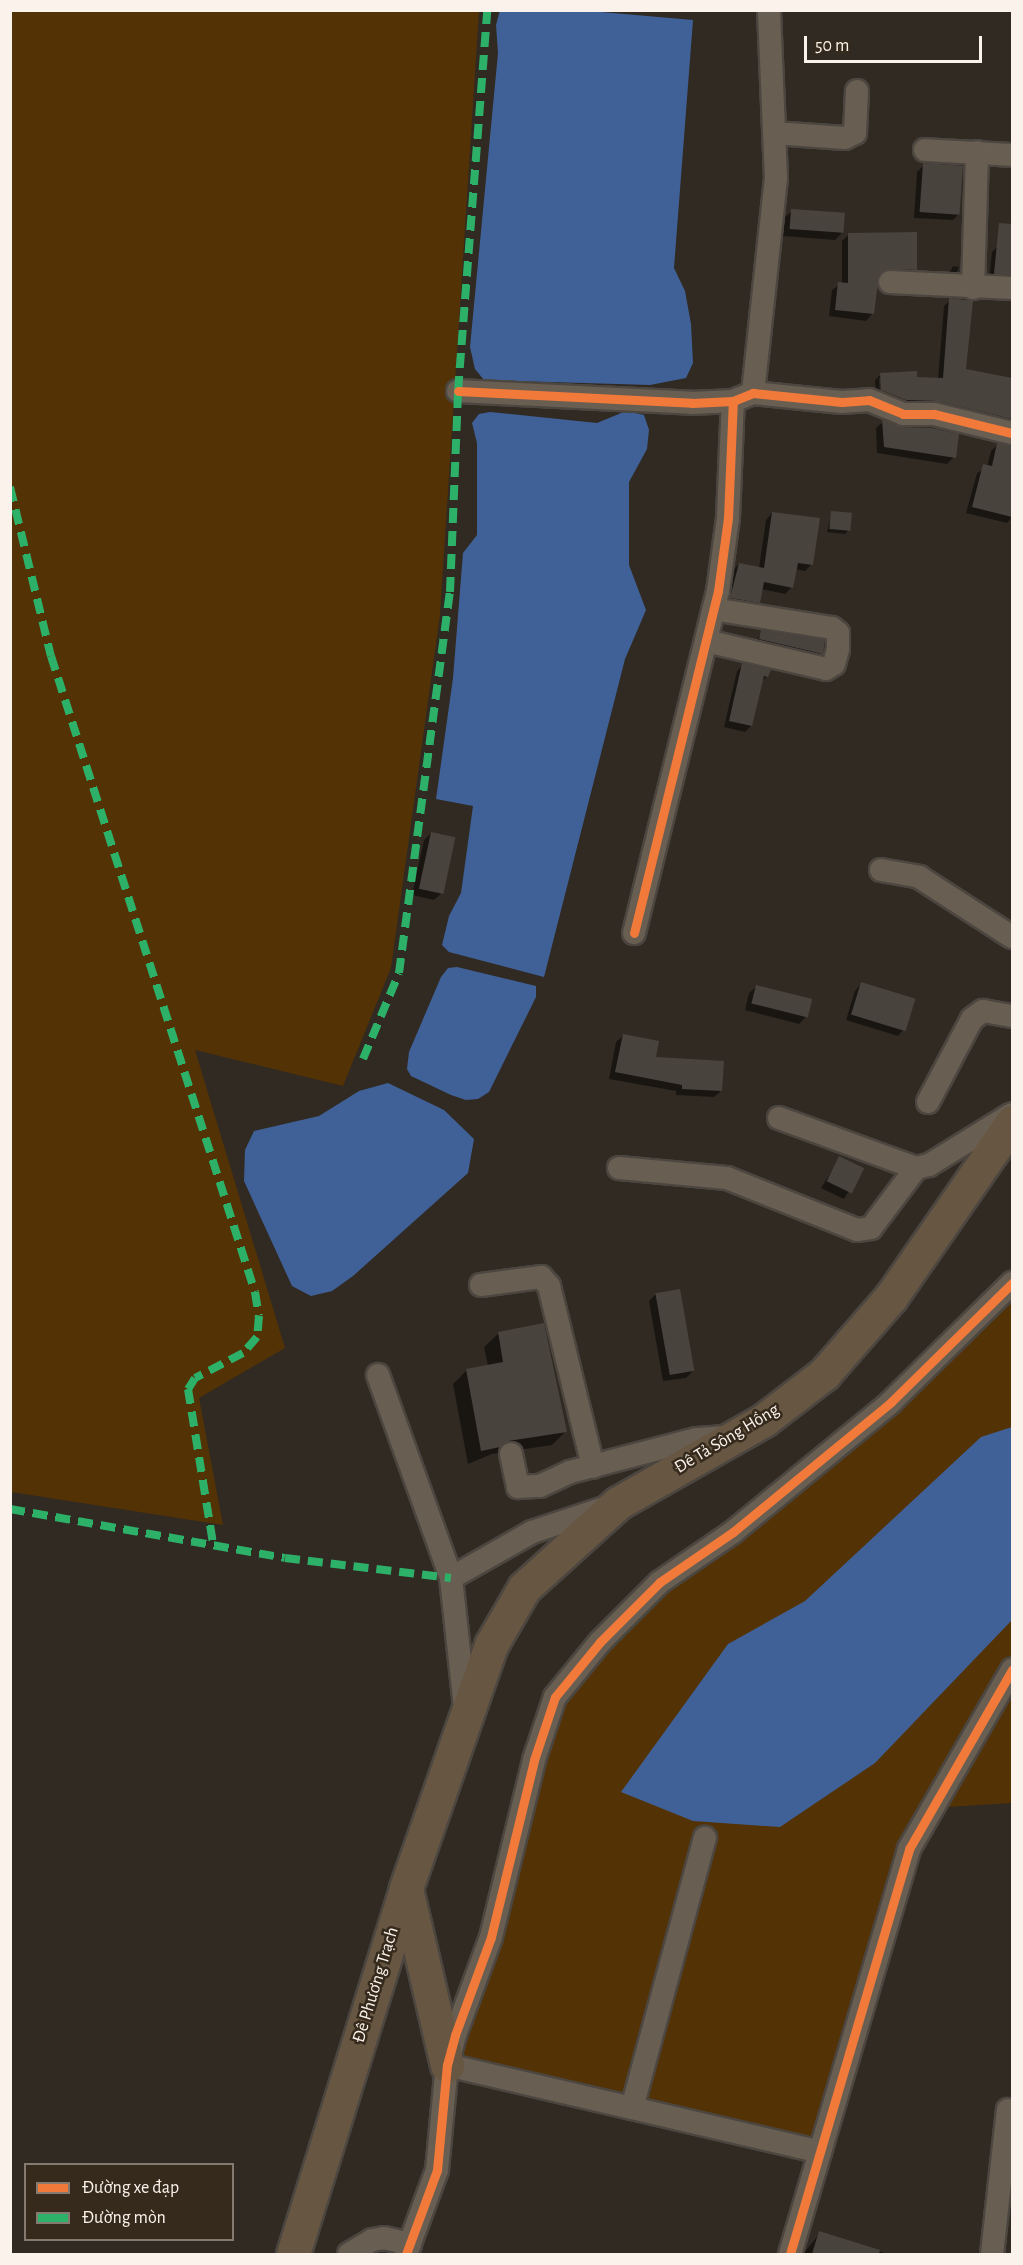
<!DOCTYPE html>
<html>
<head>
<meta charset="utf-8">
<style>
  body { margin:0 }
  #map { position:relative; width:1023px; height:2265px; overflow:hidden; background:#302a23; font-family:"Alegreya Sans",sans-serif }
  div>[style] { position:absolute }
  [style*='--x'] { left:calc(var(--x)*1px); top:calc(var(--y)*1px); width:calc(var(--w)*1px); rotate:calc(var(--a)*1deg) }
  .green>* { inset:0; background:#533205 }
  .water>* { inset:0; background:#406197 }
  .shadow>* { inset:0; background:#0007 }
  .building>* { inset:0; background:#48433d; transform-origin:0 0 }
  .roads { filter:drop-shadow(2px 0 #4c4640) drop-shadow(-2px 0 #4c4640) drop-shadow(0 2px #4c4640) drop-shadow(0 -2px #4c4640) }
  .street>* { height:22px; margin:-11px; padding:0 11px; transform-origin:11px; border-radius:11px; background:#695e52 }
  .primary>* { height:33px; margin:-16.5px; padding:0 16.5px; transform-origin:16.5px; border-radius:16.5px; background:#665642 }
  .quiet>* { height:8px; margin-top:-4px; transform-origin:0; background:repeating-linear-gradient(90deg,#2db169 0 15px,transparent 0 23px) }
  .cycleway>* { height:9px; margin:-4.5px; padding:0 4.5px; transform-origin:4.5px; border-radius:4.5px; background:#f17a3a }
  span { translate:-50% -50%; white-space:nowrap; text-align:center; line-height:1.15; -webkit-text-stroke:5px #362a1d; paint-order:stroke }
  .street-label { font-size:18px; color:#fbf3eb }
  .frame { position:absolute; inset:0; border:12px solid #fbf3eb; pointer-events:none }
  .legend { position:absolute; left:24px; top:2163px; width:210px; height:78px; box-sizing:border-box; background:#362a1d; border:2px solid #857a6f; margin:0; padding:8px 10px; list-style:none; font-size:18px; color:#fbf3eb }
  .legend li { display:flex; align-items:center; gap:12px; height:30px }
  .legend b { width:30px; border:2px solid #857a6f }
  .scale { position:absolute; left:804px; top:36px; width:178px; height:27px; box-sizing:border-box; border:3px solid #fbf3eb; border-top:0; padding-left:8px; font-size:18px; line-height:21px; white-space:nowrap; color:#fbf3eb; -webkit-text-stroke:4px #362a1d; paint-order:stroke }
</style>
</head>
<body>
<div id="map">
  <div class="green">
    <i style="clip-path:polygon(10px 11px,479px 11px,440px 615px,391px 968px,343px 1086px,195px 1050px,285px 1348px,199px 1398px,223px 1525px,11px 1492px)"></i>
    <i style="clip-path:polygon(1012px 1284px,1012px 1803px,932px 1808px,820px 2152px,447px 2065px,555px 1697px,600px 1642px,733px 1532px)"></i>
  </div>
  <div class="water">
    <i style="clip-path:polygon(500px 10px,578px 10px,693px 20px,674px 268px,685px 291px,691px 324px,693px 363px,686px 378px,650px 385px,484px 380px,475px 369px,470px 347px,498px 53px,496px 25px)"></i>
    <i style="clip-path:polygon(626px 411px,644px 415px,649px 430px,647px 449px,629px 482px,629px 565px,646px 610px,625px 659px,544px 977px,449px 952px,442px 945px,449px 916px,461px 893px,473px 806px,436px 799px,453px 678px,463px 553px,477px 535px,477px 443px,472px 423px,479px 414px,490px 412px,597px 423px)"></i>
    <i style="clip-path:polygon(457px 967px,536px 986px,536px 997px,489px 1092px,478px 1099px,466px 1100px,451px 1095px,411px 1076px,407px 1069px,409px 1052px,441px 977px,448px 968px)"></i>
    <i style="clip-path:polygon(388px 1083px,444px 1110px,474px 1139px,468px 1173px,353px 1276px,332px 1291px,311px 1296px,292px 1286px,244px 1181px,245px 1150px,254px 1131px,319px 1116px,359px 1091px)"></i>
    <i style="clip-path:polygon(1012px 1427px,1012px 1620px,875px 1763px,780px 1827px,693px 1821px,621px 1792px,728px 1644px,805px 1601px,981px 1437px)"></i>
  </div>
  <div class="shadow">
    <i style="clip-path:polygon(924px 165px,960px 213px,953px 220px,914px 218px,917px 172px)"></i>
    <i style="clip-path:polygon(792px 211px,842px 233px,835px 240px,783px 236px,785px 217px)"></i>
    <i style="clip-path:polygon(849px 234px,916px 269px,909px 276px,877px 276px,872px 314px,866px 321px,829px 316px,832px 290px,842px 283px,842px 241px)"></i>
    <i style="clip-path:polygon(998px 246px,1012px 247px,1012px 283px,989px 279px,992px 252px)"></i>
    <i style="clip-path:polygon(953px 266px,959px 267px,956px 274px,949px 274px)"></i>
    <i style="clip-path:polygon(950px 300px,964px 370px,1012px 381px,1012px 428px,899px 406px,883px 398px,882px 378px,879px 378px,880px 398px,876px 396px,875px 380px,881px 374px,938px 379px,944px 306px)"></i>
    <i style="clip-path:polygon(883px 422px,902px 429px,954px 457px,947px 464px,877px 453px,876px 428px)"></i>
    <i style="clip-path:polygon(997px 445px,1012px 447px,1012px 517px,1007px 523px,966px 513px,977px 473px,987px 467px,991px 451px)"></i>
    <i style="clip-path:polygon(772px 513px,812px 564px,805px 571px,795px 569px,792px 587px,785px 594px,761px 589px,759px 602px,752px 609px,724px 604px,732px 571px,739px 564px,759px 568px,766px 520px)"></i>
    <i style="clip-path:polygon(832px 513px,848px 531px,845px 534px,827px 532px)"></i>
    <i style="clip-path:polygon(762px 632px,821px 654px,814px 660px,753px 646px)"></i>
    <i style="clip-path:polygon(743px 665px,767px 676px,761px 682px,751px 726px,745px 732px,724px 727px,737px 671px)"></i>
    <i style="clip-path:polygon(431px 833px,441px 894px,434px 900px,412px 895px,424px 840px)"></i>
    <i style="clip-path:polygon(861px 984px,904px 1029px,898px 1036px,846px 1020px,855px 991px)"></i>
    <i style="clip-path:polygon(756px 987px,806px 1017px,799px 1024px,745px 1010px,749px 993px)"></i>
    <i style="clip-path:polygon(623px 1036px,654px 1058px,721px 1091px,714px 1097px,676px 1095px,676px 1091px,609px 1079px,616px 1042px)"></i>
    <i style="clip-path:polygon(840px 1158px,862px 1169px,844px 1199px,821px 1188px)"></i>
    <i style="clip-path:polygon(656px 1294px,693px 1371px,686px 1378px,663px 1381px,649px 1301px)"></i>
    <i style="clip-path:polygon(543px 1325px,566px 1431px,552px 1445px,492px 1454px,468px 1464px,453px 1384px,467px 1370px,488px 1366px,484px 1347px,498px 1334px)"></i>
    <i style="clip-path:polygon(820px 2233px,888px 2254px,803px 2254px)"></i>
  </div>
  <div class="building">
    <i style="left:923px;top:163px;width:40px;height:49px;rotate:4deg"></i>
    <i style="left:791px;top:209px;width:54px;height:20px;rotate:4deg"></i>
    <i style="clip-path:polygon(999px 223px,1012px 224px,1012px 275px,994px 274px)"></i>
    <i style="clip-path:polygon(917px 232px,917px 270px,890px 269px,879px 274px,874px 314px,835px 310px,838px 282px,848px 283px,848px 233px)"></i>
    <i style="clip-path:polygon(949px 298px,973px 301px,966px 369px,1012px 378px,1012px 419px,937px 401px,906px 400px,881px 390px,880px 373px,917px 371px,917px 377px,943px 378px)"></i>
    <i style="clip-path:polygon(882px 420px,903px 427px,932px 428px,959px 434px,956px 458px,884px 447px)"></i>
    <i style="clip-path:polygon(997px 443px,1012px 446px,1012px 517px,972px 507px,983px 464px,992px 466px)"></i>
    <i style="left:831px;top:511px;width:21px;height:18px;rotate:5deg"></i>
    <i style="clip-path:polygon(772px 512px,820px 518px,813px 565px,798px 563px,793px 588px,764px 582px,760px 603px,730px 598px,739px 563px,764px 568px)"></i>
    <i style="clip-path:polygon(761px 630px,825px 640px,823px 654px,759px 639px)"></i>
    <i style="clip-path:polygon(742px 663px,771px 670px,768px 677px,764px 676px,752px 726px,729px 721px)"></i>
    <i style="left:431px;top:832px;width:25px;height:58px;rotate:12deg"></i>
    <i style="left:861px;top:982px;width:57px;height:34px;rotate:17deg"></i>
    <i style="left:756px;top:985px;width:58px;height:19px;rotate:14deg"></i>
    <i style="clip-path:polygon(623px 1034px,659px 1041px,656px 1057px,724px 1061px,722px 1091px,682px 1089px,682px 1085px,615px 1072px)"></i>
    <i style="left:839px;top:1156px;width:28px;height:28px;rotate:26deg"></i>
    <i style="left:680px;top:1289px;width:83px;height:25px;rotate:80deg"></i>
    <i style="clip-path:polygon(544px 1323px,567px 1432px,508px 1441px,500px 1447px,481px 1451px,466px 1369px,503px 1362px,498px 1332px)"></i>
    <i style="clip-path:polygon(819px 2231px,880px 2250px,879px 2254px,812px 2254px)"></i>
  </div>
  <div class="roads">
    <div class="street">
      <i style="--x:774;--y:133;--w:71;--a:4"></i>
      <i style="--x:845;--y:138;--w:11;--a:-27"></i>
      <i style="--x:855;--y:133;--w:42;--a:-87.3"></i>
      <i style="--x:925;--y:150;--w:87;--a:3.3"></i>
      <i style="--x:890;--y:282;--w:122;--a:2.8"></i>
      <i style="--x:973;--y:288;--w:136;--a:-88.3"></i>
      <i style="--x:458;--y:391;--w:234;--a:2.9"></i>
      <i style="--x:692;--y:403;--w:41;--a:-2.8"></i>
      <i style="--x:733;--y:401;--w:22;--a:-22"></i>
      <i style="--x:753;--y:393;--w:89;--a:5.8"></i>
      <i style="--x:842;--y:402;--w:27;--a:-4"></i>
      <i style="--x:869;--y:400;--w:37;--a:22"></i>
      <i style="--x:903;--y:414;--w:31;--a:0"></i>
      <i style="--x:934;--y:414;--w:80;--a:13.7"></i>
      <i style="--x:753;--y:393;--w:216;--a:-83.9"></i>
      <i style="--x:776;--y:178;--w:168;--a:-92.4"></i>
      <i style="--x:706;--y:641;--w:123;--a:13.1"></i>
      <i style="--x:826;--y:669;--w:9;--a:-32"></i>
      <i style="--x:834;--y:664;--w:16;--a:-75"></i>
      <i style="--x:838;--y:649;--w:16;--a:-90"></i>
      <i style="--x:838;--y:633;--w:8;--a:-140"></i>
      <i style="--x:832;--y:628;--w:120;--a:-170.9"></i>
      <i style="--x:881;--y:870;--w:39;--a:10"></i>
      <i style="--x:919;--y:877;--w:111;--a:32.8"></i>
      <i style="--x:634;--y:933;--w:352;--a:-76.2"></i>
      <i style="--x:718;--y:591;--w:74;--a:-82.2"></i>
      <i style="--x:728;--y:518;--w:117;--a:-87.6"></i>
      <i style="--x:928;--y:1102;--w:94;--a:-62.1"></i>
      <i style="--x:972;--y:1019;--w:14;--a:-36"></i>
      <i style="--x:983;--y:1011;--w:29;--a:10"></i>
      <i style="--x:779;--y:1118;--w:146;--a:20.1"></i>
      <i style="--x:916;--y:1168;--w:13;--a:-13"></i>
      <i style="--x:929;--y:1165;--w:97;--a:-31.6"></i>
      <i style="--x:619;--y:1168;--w:108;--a:5.3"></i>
      <i style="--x:727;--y:1178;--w:140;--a:21.8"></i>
      <i style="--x:857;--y:1230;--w:14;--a:-8"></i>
      <i style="--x:871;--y:1228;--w:75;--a:-53.1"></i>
      <i style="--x:481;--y:1285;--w:61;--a:-7.6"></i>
      <i style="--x:541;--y:1277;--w:12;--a:48"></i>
      <i style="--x:549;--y:1286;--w:186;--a:76.3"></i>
      <i style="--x:378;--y:1375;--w:216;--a:70.2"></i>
      <i style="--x:451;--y:1578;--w:130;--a:83.8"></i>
      <i style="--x:511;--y:1454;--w:34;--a:78"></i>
      <i style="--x:518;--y:1487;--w:22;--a:-3"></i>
      <i style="--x:540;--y:1486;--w:33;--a:-25"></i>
      <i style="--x:570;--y:1472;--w:131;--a:-14.6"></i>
      <i style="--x:697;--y:1439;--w:28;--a:-4"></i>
      <i style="--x:451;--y:1578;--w:93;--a:-29.6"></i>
      <i style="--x:532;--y:1532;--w:79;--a:-18.4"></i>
      <i style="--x:447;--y:2065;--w:383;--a:13.1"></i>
      <i style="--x:632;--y:2108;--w:280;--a:-74.9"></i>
      <i style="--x:349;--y:2254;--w:27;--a:-31"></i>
      <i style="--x:372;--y:2240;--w:12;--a:-9"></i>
      <i style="--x:384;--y:2238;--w:27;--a:13"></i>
      <i style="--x:406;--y:2254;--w:90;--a:-69.7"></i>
      <i style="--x:437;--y:2170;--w:105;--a:-84.6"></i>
      <i style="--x:447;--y:2065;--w:31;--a:-75"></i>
      <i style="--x:455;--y:2035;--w:104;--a:-69.8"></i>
      <i style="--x:491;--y:1937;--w:182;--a:-76.3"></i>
      <i style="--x:534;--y:1760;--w:66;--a:-71.6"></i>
      <i style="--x:555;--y:1697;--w:71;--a:-50.7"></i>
      <i style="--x:600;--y:1642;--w:85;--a:-45"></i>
      <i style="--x:660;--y:1582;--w:88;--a:-34.4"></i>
      <i style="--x:733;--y:1532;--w:205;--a:-39.4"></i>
      <i style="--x:891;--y:1402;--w:170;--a:-44.5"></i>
      <i style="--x:790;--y:2254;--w:422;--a:-73.6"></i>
      <i style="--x:909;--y:1849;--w:207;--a:-60.1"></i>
      <i style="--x:992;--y:2254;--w:145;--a:-83.7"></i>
    </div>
    <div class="primary">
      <i style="--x:406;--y:1889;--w:181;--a:76.9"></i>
      <i style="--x:293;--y:2254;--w:383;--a:-72.8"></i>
      <i style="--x:406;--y:1888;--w:257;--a:-70.7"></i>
      <i style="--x:491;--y:1645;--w:66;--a:-59.9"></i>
      <i style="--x:524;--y:1588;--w:127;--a:-42.1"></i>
      <i style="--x:618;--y:1503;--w:168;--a:-29.6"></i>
      <i style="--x:764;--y:1420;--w:76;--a:-37.5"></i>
      <i style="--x:824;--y:1374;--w:102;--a:-49"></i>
      <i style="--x:891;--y:1297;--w:213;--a:-55.3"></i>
    </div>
  </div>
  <div class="quiet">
    <i style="--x:10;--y:487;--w:174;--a:76.4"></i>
    <i style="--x:51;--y:656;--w:668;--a:72.22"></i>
    <i style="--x:255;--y:1292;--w:24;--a:81"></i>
    <i style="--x:259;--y:1316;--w:21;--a:95"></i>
    <i style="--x:257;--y:1337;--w:21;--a:131"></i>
    <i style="--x:243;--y:1353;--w:54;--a:152.5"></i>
    <i style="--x:195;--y:1378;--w:13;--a:122"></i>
    <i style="--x:188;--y:1389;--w:157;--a:80.8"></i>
    <i style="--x:363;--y:1059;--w:93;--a:-67.3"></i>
    <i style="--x:399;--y:973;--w:384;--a:-82.4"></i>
    <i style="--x:450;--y:592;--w:201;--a:-87.7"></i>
    <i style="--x:458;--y:391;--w:382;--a:-85.6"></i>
    <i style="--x:10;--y:1509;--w:279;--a:10.1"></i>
    <i style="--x:285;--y:1558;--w:167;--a:6.9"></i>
  </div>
  <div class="cycleway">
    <i style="--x:458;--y:391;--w:234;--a:2.9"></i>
    <i style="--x:692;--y:403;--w:41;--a:-2.8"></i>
    <i style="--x:733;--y:401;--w:22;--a:-22"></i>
    <i style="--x:753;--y:393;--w:89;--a:5.8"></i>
    <i style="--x:842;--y:402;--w:27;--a:-4"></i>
    <i style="--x:869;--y:400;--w:37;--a:22"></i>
    <i style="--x:903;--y:414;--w:31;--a:0"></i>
    <i style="--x:934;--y:414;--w:80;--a:13.7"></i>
    <i style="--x:634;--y:933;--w:352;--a:-76.2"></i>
    <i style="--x:718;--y:591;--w:74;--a:-82.2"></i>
    <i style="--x:728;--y:518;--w:117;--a:-87.6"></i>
    <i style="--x:406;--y:2254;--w:90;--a:-69.7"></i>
    <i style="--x:437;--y:2170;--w:105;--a:-84.6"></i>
    <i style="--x:447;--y:2065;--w:31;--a:-75"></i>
    <i style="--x:455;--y:2035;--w:104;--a:-69.8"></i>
    <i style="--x:491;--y:1937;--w:182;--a:-76.3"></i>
    <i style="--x:534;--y:1760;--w:66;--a:-71.6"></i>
    <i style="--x:555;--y:1697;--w:71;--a:-50.7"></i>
    <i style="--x:600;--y:1642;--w:85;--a:-45"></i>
    <i style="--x:660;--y:1582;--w:88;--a:-34.4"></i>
    <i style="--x:733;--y:1532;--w:205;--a:-39.4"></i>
    <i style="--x:891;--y:1402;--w:170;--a:-44.5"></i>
    <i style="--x:790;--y:2254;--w:422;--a:-73.6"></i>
    <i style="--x:909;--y:1849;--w:207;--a:-60.1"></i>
  </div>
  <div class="street-label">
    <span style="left:727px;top:1439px;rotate:-31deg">Đê Tả Sông Hồng</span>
    <span style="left:376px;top:1985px;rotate:-73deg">Đê Phương Trạch</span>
  </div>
  <div class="frame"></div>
  <ul class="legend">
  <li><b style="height:8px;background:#f17a3a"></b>Đường xe đạp</li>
  <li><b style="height:8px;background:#2db169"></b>Đường mòn</li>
  </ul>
  <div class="scale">50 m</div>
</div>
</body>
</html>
